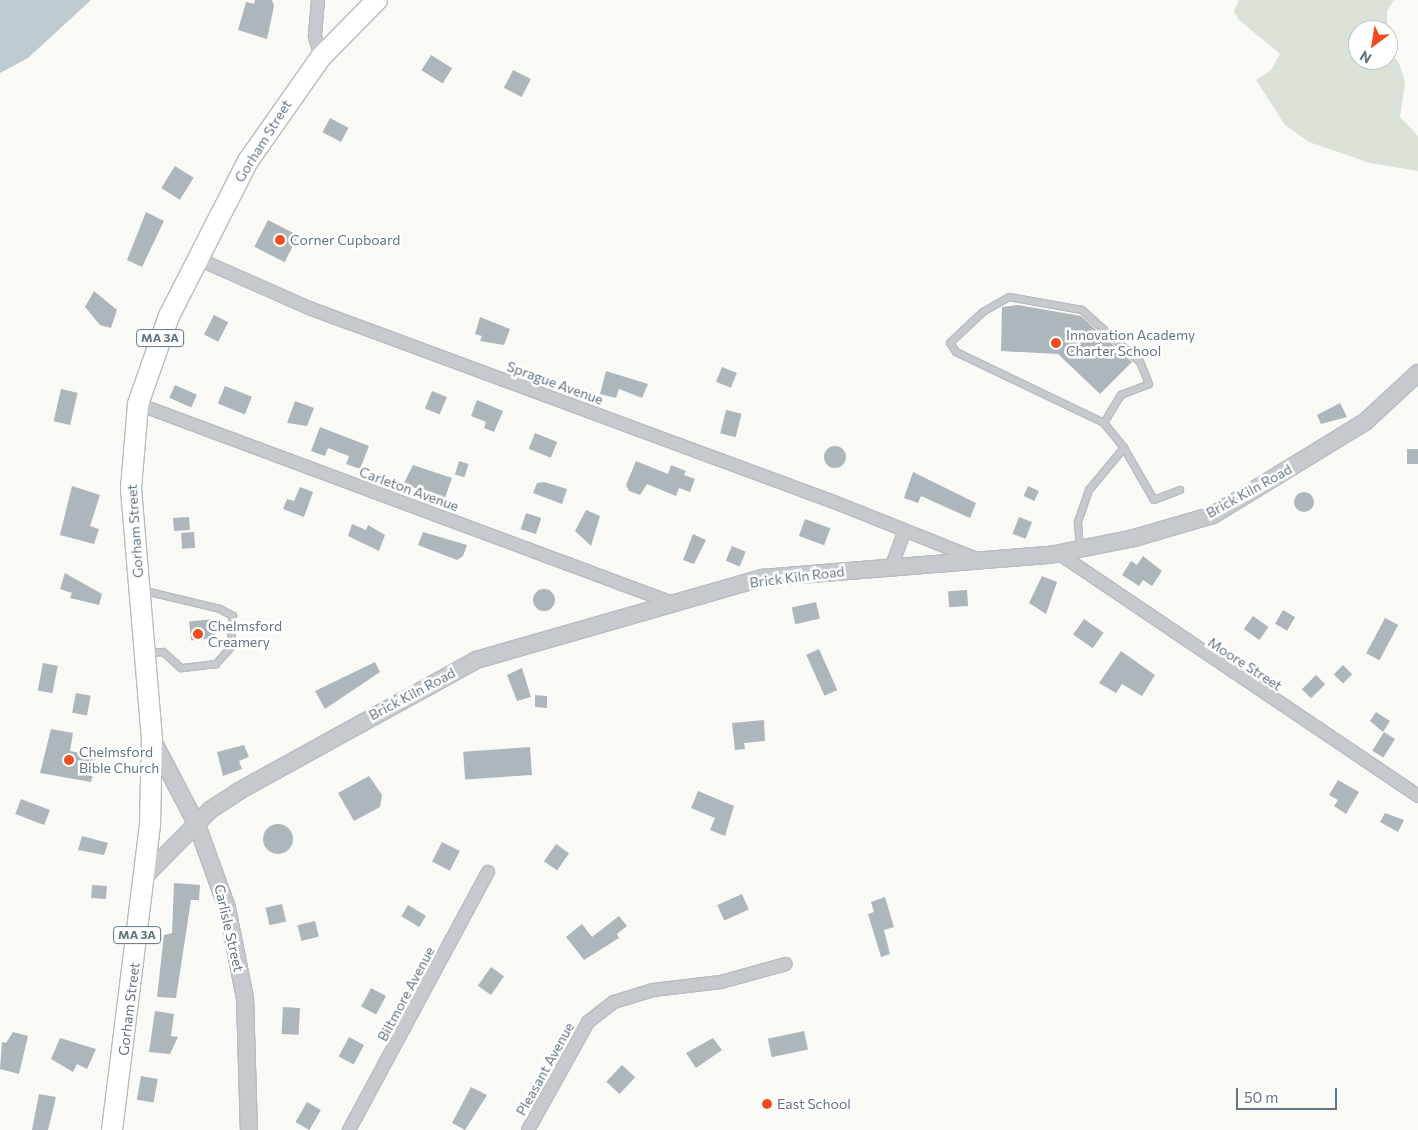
<!DOCTYPE html>
<html>
<head>
<meta charset="utf-8">
<style>
  body { margin:0 }
  #map { position:relative; width:1418px; height:1130px; overflow:hidden; background:#f9f9f6; font-family:Commissioner,sans-serif }
  div>[style] { position:absolute }
  [style*='--x'] { left:calc(var(--x)*1px); top:calc(var(--y)*1px); width:calc(var(--w)*1px); rotate:calc(var(--a)*1deg) }
  .green>* { inset:0; background:#dae1d7 }
  .water>* { inset:0; background:#bdcace }
  .building>* { inset:0; background:#adb6bb; transform-origin:0 0 }
  .round { border-radius:50% }
  .roads { filter:drop-shadow(1px 0 #b7bcc0) drop-shadow(-1px 0 #b7bcc0) drop-shadow(0 1px #b7bcc0) drop-shadow(0 -1px #b7bcc0) }
  .service>* { height:6px; margin:-3px; padding:0 3px; transform-origin:3px; border-radius:3px; background:#c6cace }
  .minor>* { height:12px; margin:-6px; padding:0 6px; transform-origin:6px; border-radius:6px; background:#c6cace }
  .tertiary>* { height:16px; margin:-8px; padding:0 8px; transform-origin:8px; border-radius:8px; background:#c6cace }
  .primary>* { height:20px; margin:-10px; padding:0 10px; transform-origin:10px; border-radius:10px; background:#fff }
  .dots>* { width:14px; height:14px; translate:-50% -50%; box-sizing:border-box; border:2px solid #fff; border-radius:50% }
  span { translate:-50% -50%; white-space:nowrap; text-align:center; line-height:1.15; -webkit-text-stroke:5px #fff; paint-order:stroke }
  .shield-label span { padding:1px 4px; background:#fff; border:1px solid; border-radius:4px; -webkit-text-stroke-width:0 }
  .shield-label { font-size:12px; color:#627583; font-weight:700 }
  .street-label { font-size:14px; color:#627583 }
  .poi-label { font-size:14px; color:#627583 }
  .left { translate:0 -50%; text-align:left }
  .north { position:absolute; left:1348px; top:20px; width:50px; height:50px; box-sizing:border-box; background:#fff; border:1px solid #c0c8cd; border-radius:50%; rotate:211deg; font-size:14px; font-weight:700; line-height:20px; text-align:center; color:#627583 }
  .north::after { content:''; display:block; margin:auto; width:18px; height:22px; background:#ef4c20; clip-path:polygon(50% 0,100% 100%,50% 72%,0 100%) }
  .scale { position:absolute; left:1236px; top:1088px; width:101px; height:22px; box-sizing:border-box; border:2px solid #627583; border-top:0; padding-left:6px; font-size:15px; line-height:18px; white-space:nowrap; color:#627583; -webkit-text-stroke:4px #fff; paint-order:stroke }
</style>
</head>
<body>
<div id="map">
  <div class="green">
    <i style="clip-path:polygon(1239px 0,1394px 0,1387px 11px,1387px 30px,1358px 30px,1358px 60px,1388px 60px,1388px 50px,1399px 63px,1405px 82px,1400px 117px,1418px 136px,1418px 171px,1370px 163px,1309px 142px,1285px 125px,1256px 80px,1271px 70px,1280px 54px,1238px 19px,1234px 11px)"></i>
  </div>
  <div class="water">
    <i style="clip-path:polygon(0 0,91px 0,28px 58px,0 73px)"></i>
  </div>
  <div class="building">
    <i style="clip-path:polygon(255px 0,272px 0,274px 6px,267px 39px,238px 30px,246px 2px,254px 4px)"></i>
    <i style="left:431px;top:55px;width:25px;height:18px;rotate:32deg"></i>
    <i style="left:513px;top:70px;width:20px;height:20px;rotate:27deg"></i>
    <i style="left:330px;top:118px;width:21px;height:16px;rotate:28deg"></i>
    <i style="left:175px;top:166px;width:22px;height:26px;rotate:32deg"></i>
    <i style="clip-path:polygon(146px 212px,164px 221px,142px 267px,127px 260px)"></i>
    <i style="left:268px;top:220px;width:34px;height:30px;rotate:27deg"></i>
    <i style="clip-path:polygon(94px 291px,117px 310px,111px 328px,100px 325px,85px 307px)"></i>
    <i style="clip-path:polygon(1018px 305px,1081px 316px,1132px 362px,1100px 394px,1058px 354px,1001px 351px,1002px 307px)"></i>
    <i style="left:214px;top:315px;width:16px;height:22px;rotate:27deg"></i>
    <i style="clip-path:polygon(480px 317px,510px 329px,504px 345px,480px 341px,482px 336px,475px 334px)"></i>
    <i style="left:722px;top:367px;width:16px;height:16px;rotate:22deg"></i>
    <i style="clip-path:polygon(606px 371px,648px 384px,642px 398px,619px 389px,616px 398px,600px 394px)"></i>
    <i style="left:175px;top:385px;width:24px;height:14px;rotate:24deg"></i>
    <i style="left:225px;top:386px;width:29px;height:19px;rotate:22deg"></i>
    <i style="left:61px;top:389px;width:17px;height:33px;rotate:13deg"></i>
    <i style="left:432px;top:391px;width:16px;height:19px;rotate:22deg"></i>
    <i style="clip-path:polygon(477px 400px,503px 411px,494px 432px,484px 428px,486px 422px,471px 416px)"></i>
    <i style="clip-path:polygon(295px 401px,314px 408px,307px 426px,287px 423px)"></i>
    <i style="clip-path:polygon(1340px 403px,1347px 417px,1321px 424px,1317px 415px)"></i>
    <i style="left:726px;top:410px;width:16px;height:24px;rotate:14deg"></i>
    <i style="clip-path:polygon(320px 427px,369px 446px,360px 469px,346px 464px,349px 456px,328px 448px,325px 456px,311px 451px)"></i>
    <i style="left:535px;top:433px;width:24px;height:17px;rotate:22deg"></i>
    <i class="round" style="left:824px;top:446px;width:22px;height:22px"></i>
    <i style="left:1407px;top:449px;width:11px;height:15px"></i>
    <i style="left:459px;top:461px;width:10px;height:14px;rotate:17deg"></i>
    <i style="clip-path:polygon(636px 461px,668px 474px,671px 465px,686px 471px,684px 475px,695px 479px,690px 492px,679px 488px,676px 496px,647px 484px,640px 495px,629px 491px,626px 485px)"></i>
    <i style="clip-path:polygon(413px 465px,452px 478px,444px 501px,404px 483px)"></i>
    <i style="clip-path:polygon(913px 472px,976px 503px,970px 518px,921px 496px,918px 503px,904px 498px)"></i>
    <i style="clip-path:polygon(544px 482px,567px 489px,562px 504px,533px 493px,537px 483px)"></i>
    <i style="clip-path:polygon(72px 486px,100px 495px,90px 526px,99px 529px,94px 544px,60px 535px)"></i>
    <i style="left:1028px;top:486px;width:12px;height:11px;rotate:24deg"></i>
    <i style="clip-path:polygon(300px 487px,313px 492px,304px 517px,283px 509px,287px 499px,294px 501px)"></i>
    <i class="round" style="left:1294px;top:492px;width:20px;height:20px"></i>
    <i style="clip-path:polygon(586px 510px,600px 516px,591px 546px,575px 531px)"></i>
    <i style="left:526px;top:513px;width:16px;height:17px;rotate:18deg"></i>
    <i style="left:189px;top:517px;width:13px;height:16px;rotate:86deg"></i>
    <i style="left:1019px;top:517px;width:14px;height:18px;rotate:21deg"></i>
    <i style="left:805px;top:519px;width:27px;height:18px;rotate:20deg"></i>
    <i style="clip-path:polygon(352px 524px,366px 530px,368px 525px,385px 535px,379px 551px,348px 536px)"></i>
    <i style="left:194px;top:532px;width:16px;height:13px;rotate:86deg"></i>
    <i style="clip-path:polygon(423px 532px,467px 545px,463px 556px,457px 560px,418px 545px)"></i>
    <i style="clip-path:polygon(693px 534px,706px 540px,694px 564px,683px 560px)"></i>
    <i style="left:732px;top:546px;width:15px;height:16px;rotate:23deg"></i>
    <i style="clip-path:polygon(1143px 556px,1162px 571px,1152px 586px,1143px 580px,1139px 586px,1122px 575px,1131px 561px,1137px 565px)"></i>
    <i style="clip-path:polygon(65px 573px,102px 594px,99px 605px,70px 598px,72px 593px,60px 589px)"></i>
    <i style="clip-path:polygon(1042px 576px,1057px 582px,1046px 614px,1029px 603px)"></i>
    <i class="round" style="left:533px;top:589px;width:22px;height:22px"></i>
    <i style="left:967px;top:590px;width:16px;height:19px;rotate:86deg"></i>
    <i style="left:816px;top:602px;width:17px;height:25px;rotate:77deg"></i>
    <i style="left:1283px;top:610px;width:14px;height:16px;rotate:30deg"></i>
    <i style="left:1253px;top:616px;width:19px;height:16px;rotate:35deg"></i>
    <i style="left:1385px;top:618px;width:15px;height:40px;rotate:28deg"></i>
    <i style="left:214px;top:619px;width:19px;height:25px;rotate:84deg"></i>
    <i style="left:1084px;top:619px;width:24px;height:19px;rotate:35deg"></i>
    <i style="left:819px;top:649px;width:45px;height:14px;rotate:66deg"></i>
    <i style="clip-path:polygon(1121px 651px,1155px 675px,1142px 696px,1122px 684px,1116px 693px,1099px 683px)"></i>
    <i style="clip-path:polygon(375px 662px,380px 672px,325px 709px,315px 691px)"></i>
    <i style="left:43px;top:663px;width:15px;height:28px;rotate:11deg"></i>
    <i style="left:1343px;top:665px;width:13px;height:13px;rotate:45deg"></i>
    <i style="clip-path:polygon(522px 668px,531px 697px,517px 701px,507px 675px)"></i>
    <i style="left:1316px;top:675px;width:13px;height:20px;rotate:45deg"></i>
    <i style="left:76px;top:693px;width:15px;height:20px;rotate:11deg"></i>
    <i style="clip-path:polygon(535px 695px,547px 696px,547px 708px,535px 707px)"></i>
    <i style="clip-path:polygon(1376px 712px,1390px 721px,1383px 732px,1370px 721px)"></i>
    <i style="clip-path:polygon(764px 720px,765px 741px,744px 743px,745px 749px,735px 750px,732px 723px)"></i>
    <i style="clip-path:polygon(51px 729px,73px 733px,70px 751px,96px 756px,97px 775px,93px 774px,91px 782px,40px 773px)"></i>
    <i style="left:1384px;top:732px;width:13px;height:22px;rotate:32deg"></i>
    <i style="clip-path:polygon(244px 745px,249px 757px,239px 761px,242px 769px,223px 776px,217px 752px)"></i>
    <i style="left:530px;top:747px;width:28px;height:67px;rotate:86deg"></i>
    <i style="clip-path:polygon(369px 776px,382px 795px,380px 807px,354px 821px,338px 793px)"></i>
    <i style="clip-path:polygon(1338px 780px,1359px 792px,1346px 814px,1334px 806px,1338px 800px,1329px 795px)"></i>
    <i style="clip-path:polygon(698px 791px,734px 806px,725px 836px,710px 830px,715px 818px,691px 808px)"></i>
    <i style="left:21px;top:799px;width:31px;height:16px;rotate:21deg"></i>
    <i style="clip-path:polygon(1385px 813px,1404px 820px,1398px 832px,1380px 822px)"></i>
    <i class="round" style="left:263px;top:824px;width:30px;height:30px"></i>
    <i style="clip-path:polygon(82px 836px,108px 843px,104px 855px,78px 850px)"></i>
    <i style="left:442px;top:842px;width:20px;height:22px;rotate:27deg"></i>
    <i style="left:556px;top:844px;width:16px;height:21px;rotate:35deg"></i>
    <i style="clip-path:polygon(174px 883px,200px 885px,199px 900px,191px 900px,176px 998px,157px 997px,164px 935px,172px 933px)"></i>
    <i style="left:92px;top:885px;width:15px;height:13px;rotate:4deg"></i>
    <i style="left:742px;top:894px;width:17px;height:27px;rotate:66deg"></i>
    <i style="clip-path:polygon(885px 897px,894px 927px,884px 930px,890px 954px,881px 957px,868px 914px,874px 912px,871px 902px)"></i>
    <i style="left:282px;top:904px;width:18px;height:17px;rotate:77deg"></i>
    <i style="left:408px;top:905px;width:21px;height:13px;rotate:31deg"></i>
    <i style="clip-path:polygon(619px 916px,627px 926px,617px 934px,619px 938px,584px 960px,566px 937px,582px 924px,592px 937px)"></i>
    <i style="left:315px;top:921px;width:16px;height:18px;rotate:76deg"></i>
    <i style="left:491px;top:967px;width:16px;height:23px;rotate:35deg"></i>
    <i style="left:371px;top:988px;width:17px;height:21px;rotate:28deg"></i>
    <i style="left:283px;top:1007px;width:17px;height:27px;rotate:3deg"></i>
    <i style="clip-path:polygon(155px 1011px,174px 1014px,171px 1036px,178px 1037px,170px 1054px,149px 1052px)"></i>
    <i style="left:804px;top:1031px;width:19px;height:37px;rotate:78deg"></i>
    <i style="clip-path:polygon(13px 1032px,28px 1036px,19px 1074px,0 1069px,2px 1042px,6px 1043px)"></i>
    <i style="left:349px;top:1037px;width:17px;height:22px;rotate:28deg"></i>
    <i style="clip-path:polygon(60px 1038px,96px 1049px,87px 1069px,77px 1064px,73px 1072px,51px 1059px)"></i>
    <i style="clip-path:polygon(713px 1038px,722px 1050px,696px 1068px,686px 1053px)"></i>
    <i style="left:622px;top:1065px;width:18px;height:23px;rotate:43deg"></i>
    <i style="left:141px;top:1076px;width:17px;height:24px;rotate:10deg"></i>
    <i style="clip-path:polygon(471px 1087px,487px 1095px,465px 1130px,452px 1123px)"></i>
    <i style="clip-path:polygon(39px 1094px,56px 1097px,48px 1130px,32px 1130px)"></i>
    <i style="left:307px;top:1102px;width:16px;height:23px;rotate:30deg"></i>
  </div>
  <div class="roads">
    <div class="service">
      <i style="--x:1104;--y:423;--w:33;--a:-59"></i>
      <i style="--x:1121;--y:395;--w:30;--a:-21"></i>
      <i style="--x:1149;--y:384;--w:24;--a:-112"></i>
      <i style="--x:1140;--y:362;--w:78;--a:-138.1"></i>
      <i style="--x:1082;--y:310;--w:74;--a:-169.9"></i>
      <i style="--x:1009;--y:297;--w:30;--a:150"></i>
      <i style="--x:983;--y:312;--w:45;--a:136.8"></i>
      <i style="--x:950;--y:343;--w:11;--a:56"></i>
      <i style="--x:956;--y:352;--w:164;--a:25.6"></i>
      <i style="--x:1104;--y:423;--w:32;--a:51"></i>
      <i style="--x:1080;--y:547;--w:25;--a:-95"></i>
      <i style="--x:1078;--y:522;--w:34;--a:-71"></i>
      <i style="--x:1089;--y:490;--w:55;--a:-50.2"></i>
      <i style="--x:1124;--y:448;--w:60;--a:60"></i>
      <i style="--x:1154;--y:500;--w:28;--a:-21"></i>
      <i style="--x:141;--y:590;--w:81;--a:13.5"></i>
      <i style="--x:220;--y:609;--w:15;--a:28"></i>
      <i style="--x:233;--y:616;--w:31;--a:94"></i>
      <i style="--x:231;--y:647;--w:23;--a:131"></i>
      <i style="--x:216;--y:664;--w:35;--a:173"></i>
      <i style="--x:181;--y:668;--w:24;--a:-138"></i>
      <i style="--x:163;--y:652;--w:15;--a:176"></i>
    </div>
    <div class="minor">
      <i style="--x:318;--y:0;--w:37;--a:95"></i>
      <i style="--x:315;--y:37;--w:21;--a:73"></i>
      <i style="--x:198;--y:259;--w:121;--a:23.8"></i>
      <i style="--x:309;--y:308;--w:560;--a:20.28"></i>
      <i style="--x:834;--y:502;--w:156;--a:21.8"></i>
      <i style="--x:138;--y:404;--w:568;--a:20.41"></i>
      <i style="--x:1058;--y:553;--w:434;--a:34"></i>
      <i style="--x:891;--y:568;--w:40;--a:-69.8"></i>
      <i style="--x:349;--y:1130;--w:293;--a:-61.7"></i>
      <i style="--x:528;--y:1130;--w:124;--a:-60.9"></i>
      <i style="--x:588;--y:1022;--w:33;--a:-38"></i>
      <i style="--x:614;--y:1002;--w:41;--a:-17.1"></i>
      <i style="--x:653;--y:990;--w:68;--a:-6.7"></i>
      <i style="--x:721;--y:982;--w:67;--a:-15.5"></i>
    </div>
    <div class="tertiary">
      <i style="--x:152;--y:739;--w:97;--a:62.4"></i>
      <i style="--x:197;--y:825;--w:88;--a:70.1"></i>
      <i style="--x:227;--y:908;--w:92;--a:78.7"></i>
      <i style="--x:245;--y:998;--w:132;--a:88.3"></i>
      <i style="--x:144;--y:877;--w:94;--a:-45.4"></i>
      <i style="--x:210;--y:810;--w:35;--a:-33"></i>
      <i style="--x:239;--y:791;--w:271;--a:-28.9"></i>
      <i style="--x:476;--y:660;--w:298;--a:-16"></i>
      <i style="--x:762;--y:578;--w:289;--a:-4.6"></i>
      <i style="--x:1050;--y:555;--w:86;--a:-11.4"></i>
      <i style="--x:1134;--y:538;--w:82;--a:-16.2"></i>
      <i style="--x:1213;--y:515;--w:178;--a:-31.5"></i>
      <i style="--x:1365;--y:422;--w:72;--a:-42.8"></i>
    </div>
    <div class="primary">
      <i style="--x:112;--y:1130;--w:308;--a:-82.9"></i>
      <i style="--x:150;--y:824;--w:85;--a:-88.7"></i>
      <i style="--x:152;--y:739;--w:252;--a:-94.8"></i>
      <i style="--x:131;--y:488;--w:84;--a:-85.2"></i>
      <i style="--x:138;--y:404;--w:93;--a:-70.6"></i>
      <i style="--x:169;--y:316;--w:174;--a:-63"></i>
      <i style="--x:248;--y:161;--w:127;--a:-54.9"></i>
      <i style="--x:321;--y:57;--w:80;--a:-45.5"></i>
    </div>
  </div>
  <div class="dots">
    <i style="left:280px;top:240px;background:#ef4c20"></i>
    <i style="left:1056px;top:343px;background:#ef4c20"></i>
    <i style="left:198px;top:634px;background:#ef4c20"></i>
    <i style="left:69px;top:760px;background:#ef4c20"></i>
    <i style="left:767px;top:1104px;background:#ef4c20"></i>
  </div>
  <div class="shield-label">
    <span style="left:160px;top:338px">MA 3A</span>
    <span style="left:137px;top:935px">MA 3A</span>
  </div>
  <div class="street-label">
    <span style="left:263px;top:141px;rotate:-58deg">Gorham Street</span>
    <span style="left:555px;top:383px;rotate:20deg">Sprague Avenue</span>
    <span style="left:409px;top:489px;rotate:20deg">Carleton Avenue</span>
    <span style="left:1249px;top:491px;rotate:-29deg">Brick Kiln Road</span>
    <span style="left:135px;top:531px;rotate:-94deg">Gorham Street</span>
    <span style="left:797px;top:577px;rotate:-7deg">Brick Kiln Road</span>
    <span style="left:1245px;top:664px;rotate:33deg">Moore Street</span>
    <span style="left:412px;top:694px;rotate:-28deg">Brick Kiln Road</span>
    <span style="left:229px;top:928px;rotate:77deg">Carlisle Street</span>
    <span style="left:406px;top:994px;rotate:-62deg">Biltmore Avenue</span>
    <span style="left:129px;top:1009px;rotate:-83deg">Gorham Street</span>
    <span style="left:545px;top:1069px;rotate:-61deg">Pleasant Avenue</span>
  </div>
  <div class="poi-label">
    <span class="left" style="left:290px;top:240px">Corner Cupboard</span>
    <span class="left" style="left:1066px;top:343px">Innovation Academy<br>Charter School</span>
    <span class="left" style="left:208px;top:634px">Chelmsford<br>Creamery</span>
    <span class="left" style="left:79px;top:760px">Chelmsford<br>Bible Church</span>
    <span class="left" style="left:777px;top:1104px">East School</span>
  </div>
  <div class="north">N</div>
  <div class="scale">50 m</div>
</div>
</body>
</html>
